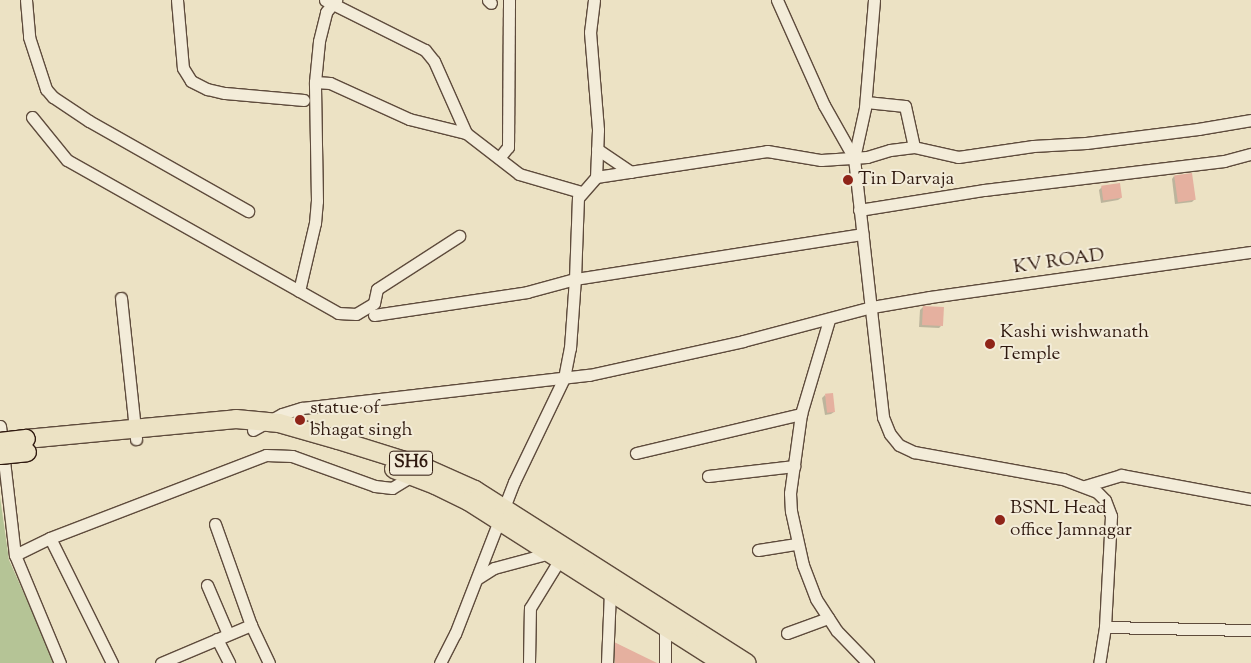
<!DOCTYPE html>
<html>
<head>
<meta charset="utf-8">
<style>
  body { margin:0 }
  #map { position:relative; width:1251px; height:663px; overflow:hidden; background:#ece2c4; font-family:"Sorts Mill Goudy",serif }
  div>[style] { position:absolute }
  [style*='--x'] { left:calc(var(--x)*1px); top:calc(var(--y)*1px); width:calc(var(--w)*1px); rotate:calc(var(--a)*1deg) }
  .green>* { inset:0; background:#b5c496 }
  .shadow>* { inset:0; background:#0003 }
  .building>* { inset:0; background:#e5b09f; transform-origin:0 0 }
  .roads { filter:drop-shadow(1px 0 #5e4b3c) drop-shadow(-1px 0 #5e4b3c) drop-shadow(0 1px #5e4b3c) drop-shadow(0 -1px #5e4b3c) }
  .minor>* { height:11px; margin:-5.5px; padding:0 5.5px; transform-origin:5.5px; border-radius:5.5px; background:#f3ecd9 }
  .primary>* { height:18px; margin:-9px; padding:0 9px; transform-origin:9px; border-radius:9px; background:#ece2c4 }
  .bridges { filter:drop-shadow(1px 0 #2f190f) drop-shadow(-1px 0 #2f190f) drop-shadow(0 1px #2f190f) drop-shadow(0 -1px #2f190f) }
  .primary-bridge>* { height:18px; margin:-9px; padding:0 9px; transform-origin:9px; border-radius:9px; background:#ece2c4 }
  .dots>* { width:14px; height:14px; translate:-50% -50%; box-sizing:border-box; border:2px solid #f3ecd9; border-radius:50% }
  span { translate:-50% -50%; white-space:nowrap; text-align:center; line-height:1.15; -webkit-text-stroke:4px #f3ecd9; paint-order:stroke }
  .shield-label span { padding:1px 4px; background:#f3ecd9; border:1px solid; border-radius:4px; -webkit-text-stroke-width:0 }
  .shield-label { font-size:18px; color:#2f190f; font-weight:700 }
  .poi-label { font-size:19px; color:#2f190f }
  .left { translate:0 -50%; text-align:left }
  .street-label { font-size:19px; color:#2f190f }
</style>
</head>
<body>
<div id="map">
  <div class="green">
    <i style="clip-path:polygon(0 497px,9px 560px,55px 663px,0 663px)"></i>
  </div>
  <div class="shadow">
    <i style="clip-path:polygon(1174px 176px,1195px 199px,1192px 202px,1175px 204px,1172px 179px)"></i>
    <i style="clip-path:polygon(1102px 187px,1121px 198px,1118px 200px,1101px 203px,1099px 190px)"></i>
    <i style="clip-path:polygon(923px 307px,941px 326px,939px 328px,919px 327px,920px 310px)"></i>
    <i style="clip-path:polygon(825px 395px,834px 412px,831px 414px,825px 415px,822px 398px)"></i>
    <i style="clip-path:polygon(615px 643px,654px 663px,609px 663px,609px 649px)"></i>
  </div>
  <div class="building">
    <i style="left:1192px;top:173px;width:27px;height:18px;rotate:82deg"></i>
    <i style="left:1120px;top:183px;width:15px;height:19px;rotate:82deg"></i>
    <i style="left:923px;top:306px;width:21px;height:19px;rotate:3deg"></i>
    <i style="left:833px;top:393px;width:19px;height:8px;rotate:84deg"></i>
    <i style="clip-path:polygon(614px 642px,657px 663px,615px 663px)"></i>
  </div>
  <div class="roads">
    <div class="minor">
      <i style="--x:26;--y:0;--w:37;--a:85"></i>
      <i style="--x:29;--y:37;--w:55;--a:71.9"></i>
      <i style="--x:46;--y:89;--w:11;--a:49"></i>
      <i style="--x:53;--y:97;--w:43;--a:33.7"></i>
      <i style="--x:89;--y:121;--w:183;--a:29.5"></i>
      <i style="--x:177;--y:0;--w:68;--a:85"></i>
      <i style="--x:183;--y:68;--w:15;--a:58"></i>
      <i style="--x:191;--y:81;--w:18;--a:27"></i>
      <i style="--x:207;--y:89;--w:18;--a:13"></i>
      <i style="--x:225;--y:93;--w:79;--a:5.1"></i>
      <i style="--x:325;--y:0;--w:112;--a:26.6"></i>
      <i style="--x:425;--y:50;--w:14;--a:51"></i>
      <i style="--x:434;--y:61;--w:79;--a:66"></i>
      <i style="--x:466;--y:133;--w:67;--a:37.7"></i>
      <i style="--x:519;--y:174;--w:65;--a:16.2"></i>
      <i style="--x:488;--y:0;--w:4;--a:45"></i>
      <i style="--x:594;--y:0;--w:32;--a:97"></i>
      <i style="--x:590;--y:32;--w:98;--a:85.3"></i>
      <i style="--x:598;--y:130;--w:47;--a:92.4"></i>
      <i style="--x:777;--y:0;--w:115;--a:65.9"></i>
      <i style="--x:824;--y:105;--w:61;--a:60.5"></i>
      <i style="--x:874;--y:0;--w:108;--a:94.8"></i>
      <i style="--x:865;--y:108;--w:51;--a:102.4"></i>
      <i style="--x:854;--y:158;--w:261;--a:83.6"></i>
      <i style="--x:883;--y:417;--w:18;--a:68"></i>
      <i style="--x:890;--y:434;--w:14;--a:51"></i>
      <i style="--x:899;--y:445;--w:17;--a:25"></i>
      <i style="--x:914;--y:452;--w:151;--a:10.3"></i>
      <i style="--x:1063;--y:479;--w:36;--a:21"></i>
      <i style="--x:1097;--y:492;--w:11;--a:45"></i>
      <i style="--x:1105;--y:500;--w:17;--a:69"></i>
      <i style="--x:1111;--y:516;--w:111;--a:93.1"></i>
      <i style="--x:1105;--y:627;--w:36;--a:99"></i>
      <i style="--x:315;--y:82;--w:15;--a:4"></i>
      <i style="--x:330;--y:83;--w:87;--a:24.5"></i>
      <i style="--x:409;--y:119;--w:59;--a:13.8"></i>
      <i style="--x:866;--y:102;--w:39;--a:6"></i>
      <i style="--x:905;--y:106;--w:42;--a:77.6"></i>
      <i style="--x:32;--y:117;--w:55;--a:50.9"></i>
      <i style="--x:67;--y:160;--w:311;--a:29.4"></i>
      <i style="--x:338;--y:313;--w:18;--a:3"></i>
      <i style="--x:356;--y:314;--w:21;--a:-31"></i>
      <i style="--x:374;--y:303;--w:14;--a:-78"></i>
      <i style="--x:377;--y:289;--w:98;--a:-32.9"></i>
      <i style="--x:597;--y:149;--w:41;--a:34.1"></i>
      <i style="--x:499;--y:158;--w:14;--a:-51"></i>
      <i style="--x:508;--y:147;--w:147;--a:-89.6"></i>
      <i style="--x:859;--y:210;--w:127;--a:-9.1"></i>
      <i style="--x:984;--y:190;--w:242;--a:-6.9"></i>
      <i style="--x:1224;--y:161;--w:28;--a:-15"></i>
      <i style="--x:299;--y:291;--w:70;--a:-76.8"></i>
      <i style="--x:315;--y:223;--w:22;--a:-85"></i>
      <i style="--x:317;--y:201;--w:119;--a:-91"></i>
      <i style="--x:315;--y:82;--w:41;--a:-84.4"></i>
      <i style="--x:319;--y:41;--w:30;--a:-76"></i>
      <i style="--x:326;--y:12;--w:16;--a:-50"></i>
      <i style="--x:121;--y:298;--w:142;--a:83.9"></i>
      <i style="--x:374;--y:315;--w:155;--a:-8.5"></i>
      <i style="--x:527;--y:292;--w:50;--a:-15.2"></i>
      <i style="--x:575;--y:279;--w:291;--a:-8.9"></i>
      <i style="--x:829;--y:320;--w:98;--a:106.6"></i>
      <i style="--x:801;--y:414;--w:80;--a:97.9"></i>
      <i style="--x:790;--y:493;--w:18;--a:87"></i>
      <i style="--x:791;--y:511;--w:55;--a:77.5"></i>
      <i style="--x:803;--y:565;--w:36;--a:69"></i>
      <i style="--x:816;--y:599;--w:38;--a:57"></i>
      <i style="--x:837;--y:631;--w:45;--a:45.9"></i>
      <i style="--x:0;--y:426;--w:130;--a:83.4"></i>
      <i style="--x:15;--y:555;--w:117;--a:67.4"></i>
      <i style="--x:253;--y:430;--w:33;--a:-29"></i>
      <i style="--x:282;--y:414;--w:21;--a:-17"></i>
      <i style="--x:302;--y:408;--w:289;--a:-6.6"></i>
      <i style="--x:589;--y:375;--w:158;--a:-12.4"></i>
      <i style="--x:743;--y:341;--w:133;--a:-14.8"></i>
      <i style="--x:872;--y:307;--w:59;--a:-9.8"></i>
      <i style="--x:930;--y:297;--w:324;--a:-8"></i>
      <i style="--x:636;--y:453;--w:170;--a:-13.3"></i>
      <i style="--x:708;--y:476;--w:87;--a:-6.6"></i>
      <i style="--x:1085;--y:486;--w:38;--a:-17"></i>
      <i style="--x:1121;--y:475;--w:132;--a:10.5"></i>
      <i style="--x:215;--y:524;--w:107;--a:70.4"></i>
      <i style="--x:251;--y:625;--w:42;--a:64.7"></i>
      <i style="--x:50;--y:538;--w:140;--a:63.6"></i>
      <i style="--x:758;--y:550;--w:39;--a:-9"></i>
      <i style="--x:15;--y:555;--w:39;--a:-26"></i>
      <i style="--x:50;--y:538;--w:231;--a:-21"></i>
      <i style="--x:266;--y:455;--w:26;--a:2"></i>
      <i style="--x:292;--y:456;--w:88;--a:19.9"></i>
      <i style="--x:375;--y:486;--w:17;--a:7"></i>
      <i style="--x:392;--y:488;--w:23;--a:-31"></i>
      <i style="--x:478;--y:578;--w:19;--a:-32"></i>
      <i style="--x:494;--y:568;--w:58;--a:-15"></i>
      <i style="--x:207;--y:585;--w:53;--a:66.8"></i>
      <i style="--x:665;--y:627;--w:36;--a:90"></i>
      <i style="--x:1105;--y:627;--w:146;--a:1.2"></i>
      <i style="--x:787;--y:633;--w:44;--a:-20.1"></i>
      <i style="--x:217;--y:639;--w:27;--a:63"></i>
      <i style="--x:161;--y:663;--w:98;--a:-22.9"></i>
      <i style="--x:440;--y:663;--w:33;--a:-63"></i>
      <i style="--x:455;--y:634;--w:163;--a:-68.8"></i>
      <i style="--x:514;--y:482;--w:115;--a:-64.3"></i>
      <i style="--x:564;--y:378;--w:31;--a:-79"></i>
      <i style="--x:570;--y:348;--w:69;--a:-85.9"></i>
      <i style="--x:575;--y:279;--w:81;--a:-87.9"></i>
      <i style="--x:578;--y:198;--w:28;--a:-49"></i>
      <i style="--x:596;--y:177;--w:173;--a:-8.6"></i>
      <i style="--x:767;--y:151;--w:55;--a:9.5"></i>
      <i style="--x:821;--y:160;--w:46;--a:-3.7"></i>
      <i style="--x:867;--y:157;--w:24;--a:-17"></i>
      <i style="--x:890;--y:150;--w:24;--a:-7"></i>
      <i style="--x:914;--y:147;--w:45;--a:12.8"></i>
      <i style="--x:958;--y:157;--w:76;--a:-8.3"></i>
      <i style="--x:1033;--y:146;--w:53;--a:-3.2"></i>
      <i style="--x:1086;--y:143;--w:113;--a:-7.1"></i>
      <i style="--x:1198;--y:129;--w:54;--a:-9.6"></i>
      <i style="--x:529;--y:663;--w:55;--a:-89"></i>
      <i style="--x:530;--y:608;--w:57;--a:-58.5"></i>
      <i style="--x:607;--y:663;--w:71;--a:-87.6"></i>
    </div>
    <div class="primary">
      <i style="--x:26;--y:439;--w:211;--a:-5.4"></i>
      <i style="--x:236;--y:419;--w:43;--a:5.3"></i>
      <i style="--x:279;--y:423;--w:61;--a:16.1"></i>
      <i style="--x:338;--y:440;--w:87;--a:17.4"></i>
      <i style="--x:421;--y:466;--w:59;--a:24"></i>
      <i style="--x:475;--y:490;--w:322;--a:32.5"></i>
      <i style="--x:394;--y:469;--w:44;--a:21.3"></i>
      <i style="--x:435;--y:485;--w:37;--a:26"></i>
      <i style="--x:468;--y:501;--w:301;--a:32.5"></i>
    </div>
  </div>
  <div class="bridges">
    <div class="primary-bridge">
      <i style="--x:0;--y:442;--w:26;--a:-7"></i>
      <i style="--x:0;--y:455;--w:27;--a:-6"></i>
    </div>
  </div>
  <div class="dots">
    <i style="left:848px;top:180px;background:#8f2418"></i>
    <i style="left:990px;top:344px;background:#8f2418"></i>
    <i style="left:300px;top:420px;background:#8f2418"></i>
    <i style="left:1000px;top:520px;background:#8f2418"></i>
  </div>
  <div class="shield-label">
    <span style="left:411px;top:463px">SH6</span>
  </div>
  <div class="poi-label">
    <span class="left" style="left:858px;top:180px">Tin Darvaja</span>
    <span class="left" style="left:1000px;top:344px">Kashi wishwanath<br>Temple</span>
    <span class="left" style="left:310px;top:420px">statue of<br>bhagat singh</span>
    <span class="left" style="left:1010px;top:520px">BSNL Head<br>office Jamnagar</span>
  </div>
  <div class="street-label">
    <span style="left:1059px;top:262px;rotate:-8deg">KV ROAD</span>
  </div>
</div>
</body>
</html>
